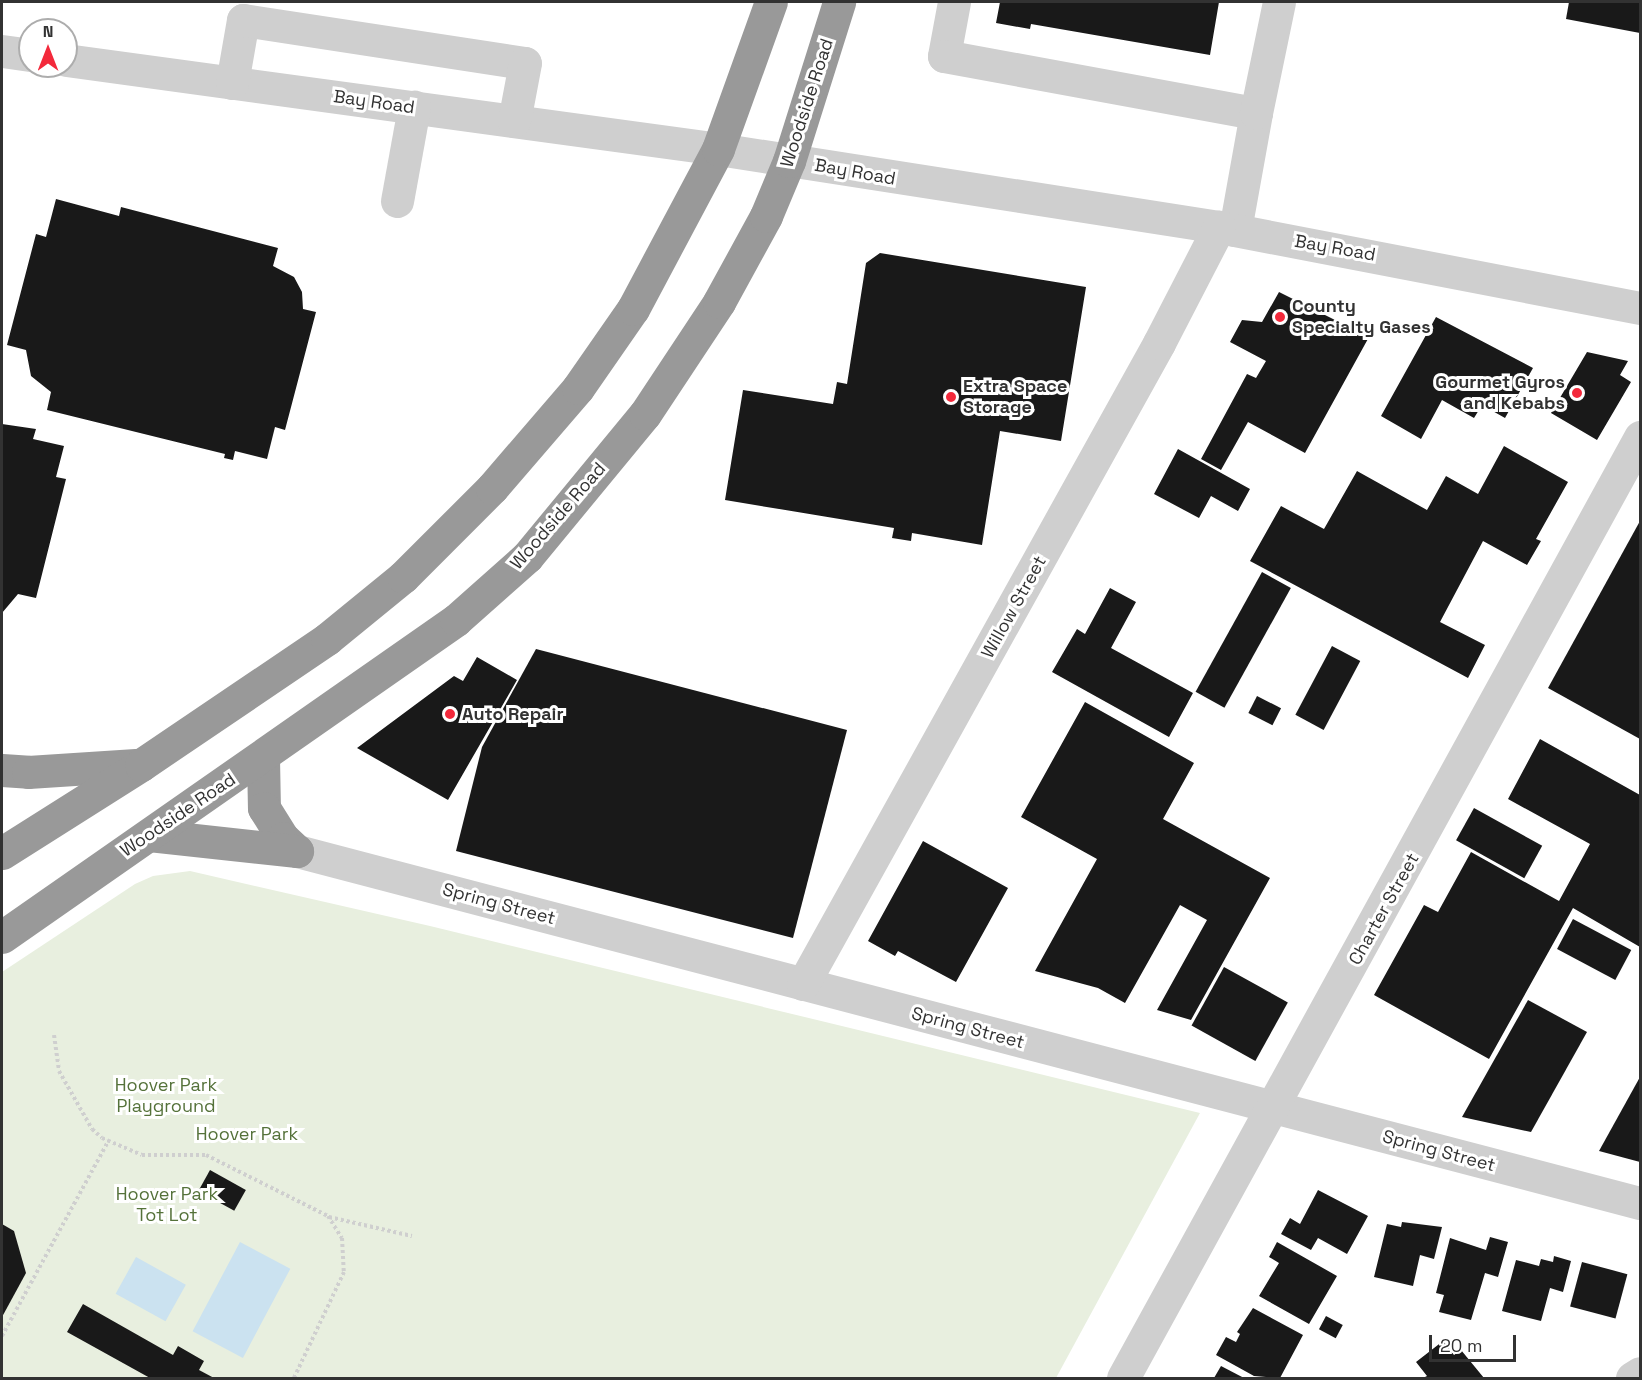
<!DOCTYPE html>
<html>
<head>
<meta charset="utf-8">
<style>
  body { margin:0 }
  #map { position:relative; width:1642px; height:1380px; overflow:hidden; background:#fff; font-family:"Space Grotesk",sans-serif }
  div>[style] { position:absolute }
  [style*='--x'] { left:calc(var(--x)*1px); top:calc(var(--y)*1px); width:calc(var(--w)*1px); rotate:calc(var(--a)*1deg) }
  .green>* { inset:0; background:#e8efdf }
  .water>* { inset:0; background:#cbe2f0; transform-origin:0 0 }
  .building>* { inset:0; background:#191919; transform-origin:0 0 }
  .path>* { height:4px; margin-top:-2px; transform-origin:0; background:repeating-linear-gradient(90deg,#cfcfcf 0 3px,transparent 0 6px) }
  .minor>* { height:33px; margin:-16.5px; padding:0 16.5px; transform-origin:16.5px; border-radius:16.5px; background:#cfcfcf }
  .highway>* { height:33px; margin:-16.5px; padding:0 16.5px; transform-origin:16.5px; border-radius:16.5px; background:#999 }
  .dots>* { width:16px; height:16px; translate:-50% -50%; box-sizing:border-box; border:3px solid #fff; border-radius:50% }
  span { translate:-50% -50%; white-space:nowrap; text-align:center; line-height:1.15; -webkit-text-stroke:6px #fff; paint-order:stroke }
  .street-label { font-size:18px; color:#323232 }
  .poi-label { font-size:18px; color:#323232; font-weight:700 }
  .left { translate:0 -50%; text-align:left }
  .right { translate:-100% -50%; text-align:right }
  .park-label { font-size:18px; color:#55723a }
  .frame { position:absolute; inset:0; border:3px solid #323232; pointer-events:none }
  .north { position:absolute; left:18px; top:18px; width:60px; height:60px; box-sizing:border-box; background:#fff; border:2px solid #adadad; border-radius:50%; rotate:0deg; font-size:16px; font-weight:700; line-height:24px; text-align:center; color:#323232 }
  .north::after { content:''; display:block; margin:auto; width:21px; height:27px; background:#f3293b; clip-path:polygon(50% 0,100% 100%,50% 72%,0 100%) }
  .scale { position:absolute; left:1429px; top:1335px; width:87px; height:27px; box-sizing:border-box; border:3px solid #323232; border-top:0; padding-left:8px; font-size:18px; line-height:21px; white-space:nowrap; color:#323232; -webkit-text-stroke:4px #fff; paint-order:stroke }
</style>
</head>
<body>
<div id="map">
  <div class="green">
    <i style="clip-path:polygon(190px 871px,430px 926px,1200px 1113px,1056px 1378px,2px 1378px,2px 972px,135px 884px,153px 876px)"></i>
  </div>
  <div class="water">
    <i style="left:240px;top:1242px;width:57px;height:101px;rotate:28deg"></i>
    <i style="left:136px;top:1257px;width:57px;height:42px;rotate:29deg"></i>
  </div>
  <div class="building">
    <i style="clip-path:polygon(1000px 2px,1219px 2px,1210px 55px,1031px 24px,1030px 29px,996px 23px)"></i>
    <i style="clip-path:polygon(1569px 2px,1640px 2px,1640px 33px,1566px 19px)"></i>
    <i style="clip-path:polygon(56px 199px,119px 216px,121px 207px,278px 248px,273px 266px,294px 277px,302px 292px,303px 309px,316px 312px,285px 430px,275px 427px,267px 459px,235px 451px,233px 460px,224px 458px,225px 454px,47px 410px,51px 392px,31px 376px,26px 350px,7px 345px,36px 234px,46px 237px)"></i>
    <i style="clip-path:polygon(880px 253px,1086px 287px,1061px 441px,1000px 431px,982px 545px,912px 533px,911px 541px,892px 538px,894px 528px,725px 500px,743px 390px,833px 404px,837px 382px,847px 384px,866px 263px)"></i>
    <i style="clip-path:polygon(1279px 292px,1369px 337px,1305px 453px,1248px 422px,1221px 470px,1201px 459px,1247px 374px,1256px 378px,1266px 361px,1230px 342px,1242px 320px,1262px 322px)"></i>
    <i style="clip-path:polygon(1436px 317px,1533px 368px,1505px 418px,1482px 405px,1474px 418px,1442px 400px,1421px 439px,1381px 416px)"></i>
    <i style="clip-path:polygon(1587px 352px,1628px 361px,1620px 375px,1631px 382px,1597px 440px,1551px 413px)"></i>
    <i style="clip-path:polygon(2px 424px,36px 429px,33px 439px,64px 446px,56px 477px,66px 479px,36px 598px,18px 594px,2px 613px)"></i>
    <i style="clip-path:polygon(1504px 446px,1568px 482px,1536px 539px,1541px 541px,1527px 565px,1483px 541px,1440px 622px,1485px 645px,1468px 678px,1250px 561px,1281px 506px,1324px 529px,1357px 471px,1427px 510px,1446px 476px,1478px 494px)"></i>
    <i style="clip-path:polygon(1178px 449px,1250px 489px,1238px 511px,1211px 496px,1199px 518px,1154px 494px)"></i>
    <i style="clip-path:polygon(1640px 521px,1640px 739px,1548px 688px)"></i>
    <i style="left:1262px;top:572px;width:33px;height:137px;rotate:29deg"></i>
    <i style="clip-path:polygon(1110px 588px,1136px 602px,1111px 648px,1193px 693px,1169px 737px,1052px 672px,1077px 629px,1085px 634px)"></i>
    <i style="left:1332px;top:646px;width:32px;height:78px;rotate:28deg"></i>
    <i style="clip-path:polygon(536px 649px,847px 730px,793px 938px,456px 851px,482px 747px)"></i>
    <i style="clip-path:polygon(477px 657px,517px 680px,448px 800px,357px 748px,454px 676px,463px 681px)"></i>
    <i style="left:1257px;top:696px;width:27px;height:19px;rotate:27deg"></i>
    <i style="clip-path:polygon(1085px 702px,1194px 763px,1163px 819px,1270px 878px,1191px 1020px,1157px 1010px,1207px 920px,1180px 905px,1125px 1003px,1098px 988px,1035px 971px,1097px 859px,1021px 817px)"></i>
    <i style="clip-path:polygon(1540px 739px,1640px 795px,1640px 947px,1573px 908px,1489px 1059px,1374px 995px,1424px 905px,1438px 912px,1471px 852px,1559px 901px,1590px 844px,1508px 799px)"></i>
    <i style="left:1474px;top:808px;width:78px;height:37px;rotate:29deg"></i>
    <i style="clip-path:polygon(923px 841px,1008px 888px,956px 982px,898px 951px,895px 956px,868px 941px)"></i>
    <i style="left:1573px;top:919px;width:66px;height:34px;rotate:28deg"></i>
    <i style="left:1224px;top:967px;width:73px;height:67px;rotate:29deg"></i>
    <i style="clip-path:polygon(1528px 1000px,1587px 1032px,1531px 1132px,1462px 1117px)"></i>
    <i style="clip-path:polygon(1640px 1077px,1640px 1162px,1599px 1151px)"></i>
    <i style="left:210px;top:1170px;width:41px;height:24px;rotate:29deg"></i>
    <i style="clip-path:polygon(1318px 1190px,1368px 1216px,1347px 1254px,1318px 1238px,1311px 1250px,1281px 1234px,1290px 1218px,1300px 1224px)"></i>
    <i style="clip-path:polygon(1402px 1222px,1442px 1227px,1434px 1259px,1420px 1255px,1413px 1286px,1374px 1277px,1387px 1224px,1401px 1227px)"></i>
    <i style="clip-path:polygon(2px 1224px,14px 1231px,26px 1273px,2px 1317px)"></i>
    <i style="clip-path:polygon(1490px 1237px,1508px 1242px,1498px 1277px,1485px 1273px,1471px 1320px,1439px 1312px,1444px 1295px,1436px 1293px,1450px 1238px,1486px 1250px)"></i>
    <i style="clip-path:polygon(1277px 1242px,1337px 1276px,1309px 1324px,1259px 1296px,1279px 1263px,1269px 1257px)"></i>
    <i style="clip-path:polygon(1554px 1256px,1571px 1261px,1563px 1292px,1550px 1288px,1541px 1321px,1502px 1311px,1516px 1260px,1539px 1266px,1541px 1259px,1553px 1262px)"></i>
    <i style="left:1582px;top:1262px;width:47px;height:46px;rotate:15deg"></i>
    <i style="clip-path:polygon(83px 1304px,173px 1355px,178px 1346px,204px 1361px,199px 1370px,214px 1378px,150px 1378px,67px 1332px)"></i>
    <i style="clip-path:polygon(1253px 1308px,1303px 1335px,1280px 1378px,1254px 1376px,1216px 1355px,1226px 1337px,1236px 1342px,1240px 1334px,1237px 1332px)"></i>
    <i style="left:1326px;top:1316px;width:19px;height:15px;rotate:28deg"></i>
    <i style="clip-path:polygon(1443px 1341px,1454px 1355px,1461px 1350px,1484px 1378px,1423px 1378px,1427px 1376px,1416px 1362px)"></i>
    <i style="clip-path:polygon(1221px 1366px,1244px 1378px,1214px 1378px)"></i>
  </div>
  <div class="path">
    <i style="--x:54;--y:1035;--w:36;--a:82"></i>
    <i style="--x:59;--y:1071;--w:67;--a:60.4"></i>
    <i style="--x:92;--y:1129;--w:13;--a:42"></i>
    <i style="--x:102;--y:1138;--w:43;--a:23"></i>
    <i style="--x:142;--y:1155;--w:64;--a:0"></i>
    <i style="--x:206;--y:1155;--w:136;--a:26.6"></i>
    <i style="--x:328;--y:1216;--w:26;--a:58"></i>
    <i style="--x:342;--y:1238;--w:34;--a:87"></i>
    <i style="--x:344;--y:1272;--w:117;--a:115.3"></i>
    <i style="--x:329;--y:1217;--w:85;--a:12.9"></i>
    <i style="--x:2;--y:1336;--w:223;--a:-61.4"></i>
  </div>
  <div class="minor">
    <i style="--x:954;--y:2;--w:55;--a:100.5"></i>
    <i style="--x:944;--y:56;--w:317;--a:10.4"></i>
    <i style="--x:1256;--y:113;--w:119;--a:100.2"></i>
    <i style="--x:2;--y:51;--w:28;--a:8"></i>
    <i style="--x:66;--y:60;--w:658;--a:7.77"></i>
    <i style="--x:718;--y:149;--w:507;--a:8.85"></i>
    <i style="--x:1219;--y:227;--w:429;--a:10.9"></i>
    <i style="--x:232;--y:83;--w:64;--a:-80.1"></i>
    <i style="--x:243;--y:20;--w:285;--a:8.7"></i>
    <i style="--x:525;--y:63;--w:59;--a:100.7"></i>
    <i style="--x:1256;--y:113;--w:113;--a:-78.3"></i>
    <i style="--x:397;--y:201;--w:96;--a:-79.7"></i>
    <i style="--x:297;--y:851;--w:1388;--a:14.69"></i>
    <i style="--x:803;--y:984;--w:733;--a:-60.95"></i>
    <i style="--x:1159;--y:343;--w:131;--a:-62.7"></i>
    <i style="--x:1123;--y:1378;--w:1074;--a:-61.21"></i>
    <i style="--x:1632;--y:1378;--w:9;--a:-32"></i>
  </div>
  <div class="highway">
    <i style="--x:263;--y:758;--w:50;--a:88.9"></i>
    <i style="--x:264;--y:808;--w:36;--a:58"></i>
    <i style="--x:283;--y:838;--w:19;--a:43"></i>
    <i style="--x:2;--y:770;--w:26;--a:4"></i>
    <i style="--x:28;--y:772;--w:108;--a:-3.7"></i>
    <i style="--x:149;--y:835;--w:149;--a:6.2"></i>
    <i style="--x:2;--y:853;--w:165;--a:-32.3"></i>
    <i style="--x:141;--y:765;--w:225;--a:-34.1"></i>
    <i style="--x:327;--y:639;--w:98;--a:-39.2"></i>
    <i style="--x:403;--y:577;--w:126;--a:-45"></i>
    <i style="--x:492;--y:488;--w:132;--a:-49.3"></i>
    <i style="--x:578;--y:388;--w:96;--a:-55.2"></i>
    <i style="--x:633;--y:309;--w:181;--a:-62"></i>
    <i style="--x:718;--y:149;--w:156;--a:-70.2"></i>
    <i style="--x:2;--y:937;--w:554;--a:-34.92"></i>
    <i style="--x:456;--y:620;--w:95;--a:-41.6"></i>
    <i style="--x:527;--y:557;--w:185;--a:-50.5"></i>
    <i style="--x:645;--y:414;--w:134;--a:-56.5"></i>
    <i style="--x:719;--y:302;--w:98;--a:-61.3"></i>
    <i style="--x:766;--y:216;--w:60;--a:-67.3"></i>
    <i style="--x:789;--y:161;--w:167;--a:-72.5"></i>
  </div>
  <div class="dots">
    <i style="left:1280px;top:317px;background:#f3293b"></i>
    <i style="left:1577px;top:393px;background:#f3293b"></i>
    <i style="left:951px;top:397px;background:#f3293b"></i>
    <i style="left:450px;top:714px;background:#f3293b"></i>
  </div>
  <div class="street-label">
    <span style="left:374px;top:102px;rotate:8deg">Bay Road</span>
    <span style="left:807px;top:103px;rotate:-72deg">Woodside Road</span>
    <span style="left:855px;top:172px;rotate:10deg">Bay Road</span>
    <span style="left:1335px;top:248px;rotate:10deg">Bay Road</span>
    <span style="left:558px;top:516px;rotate:-49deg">Woodside Road</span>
    <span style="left:1014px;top:607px;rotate:-61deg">Willow Street</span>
    <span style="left:178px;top:815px;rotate:-34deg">Woodside Road</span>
    <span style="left:499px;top:904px;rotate:15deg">Spring Street</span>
    <span style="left:1384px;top:909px;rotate:-61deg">Charter Street</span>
    <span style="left:968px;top:1028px;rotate:15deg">Spring Street</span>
    <span style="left:1439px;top:1151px;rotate:15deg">Spring Street</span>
  </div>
  <div class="poi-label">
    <span class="left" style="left:1292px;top:317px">County<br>Specialty Gases</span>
    <span class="right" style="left:1565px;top:393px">Gourmet Gyros<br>and Kebabs</span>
    <span class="left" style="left:963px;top:397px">Extra Space<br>Storage</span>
    <span class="left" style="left:462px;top:714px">Auto Repair</span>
  </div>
  <div class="park-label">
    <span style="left:166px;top:1096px">Hoover Park<br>Playground</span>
    <span style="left:247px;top:1134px">Hoover Park</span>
    <span style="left:167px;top:1205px">Hoover Park<br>Tot Lot</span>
  </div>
  <div class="frame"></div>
  <div class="north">N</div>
  <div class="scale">20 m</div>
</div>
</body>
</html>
